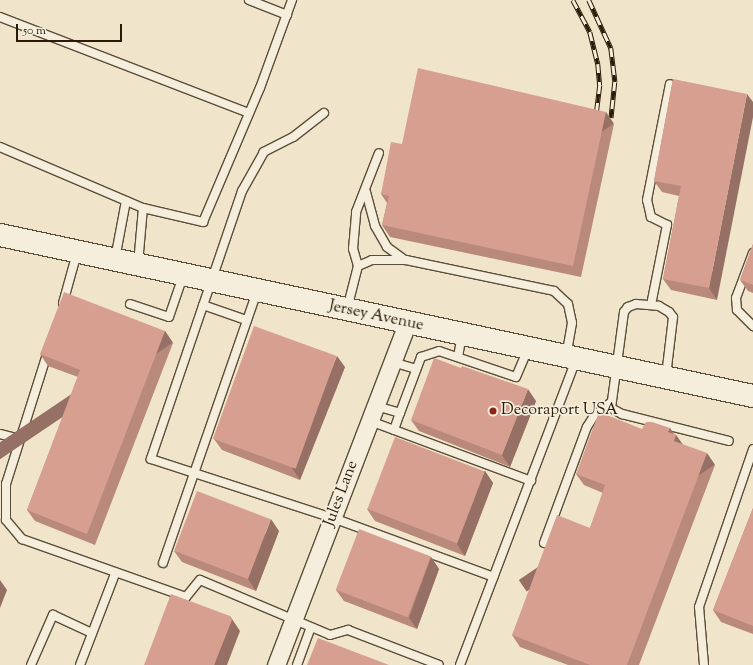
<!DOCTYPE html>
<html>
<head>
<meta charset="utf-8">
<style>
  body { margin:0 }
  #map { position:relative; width:753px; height:665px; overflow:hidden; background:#f0e5ca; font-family:"Sorts Mill Goudy",serif }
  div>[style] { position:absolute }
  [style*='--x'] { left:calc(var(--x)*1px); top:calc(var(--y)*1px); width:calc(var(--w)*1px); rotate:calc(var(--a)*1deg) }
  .roads { filter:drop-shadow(1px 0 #5c4d38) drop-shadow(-1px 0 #5c4d38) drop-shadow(0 1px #5c4d38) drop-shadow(0 -1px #5c4d38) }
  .lane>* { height:8px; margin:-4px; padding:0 4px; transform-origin:4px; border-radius:4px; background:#f5eedd }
  .street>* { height:17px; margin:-8.5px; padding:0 8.5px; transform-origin:8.5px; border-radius:8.5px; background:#f5eedd }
  .secondary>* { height:22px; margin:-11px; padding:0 11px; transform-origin:11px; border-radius:11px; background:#f5eedd }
  .rail>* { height:4.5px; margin-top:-2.25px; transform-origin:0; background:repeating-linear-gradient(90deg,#f5eedd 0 9px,#2a1a07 0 18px); box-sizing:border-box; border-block:1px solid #2a1a07 }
  .wall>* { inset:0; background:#b9897c }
  .shaded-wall>* { inset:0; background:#966f65; transform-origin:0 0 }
  .building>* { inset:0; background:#d79f90; transform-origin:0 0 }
  .dots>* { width:11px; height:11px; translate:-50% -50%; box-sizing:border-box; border:2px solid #f5eedd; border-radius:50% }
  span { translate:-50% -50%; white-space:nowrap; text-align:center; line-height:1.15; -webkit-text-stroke:3.5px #f5eedd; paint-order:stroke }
  .street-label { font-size:16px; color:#2a1a07 }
  .poi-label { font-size:16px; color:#2a1a07 }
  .left { translate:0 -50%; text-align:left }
  .scale { position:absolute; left:16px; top:24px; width:106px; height:18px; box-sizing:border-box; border:2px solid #2a1a07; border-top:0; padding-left:5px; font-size:12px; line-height:14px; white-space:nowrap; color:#2a1a07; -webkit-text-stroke:3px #f5eedd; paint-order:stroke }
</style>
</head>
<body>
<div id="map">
  <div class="roads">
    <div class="lane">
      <i style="--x:249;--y:0;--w:41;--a:21.5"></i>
      <i style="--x:0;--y:17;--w:267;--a:21.1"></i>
      <i style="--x:324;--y:113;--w:39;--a:142"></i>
      <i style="--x:293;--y:137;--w:33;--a:153"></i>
      <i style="--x:264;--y:152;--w:45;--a:119.4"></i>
      <i style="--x:242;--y:191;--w:283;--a:108.8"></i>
      <i style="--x:151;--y:459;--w:191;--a:18"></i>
      <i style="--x:333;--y:518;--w:171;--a:20.1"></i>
      <i style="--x:0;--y:147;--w:155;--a:23.1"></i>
      <i style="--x:143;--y:208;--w:62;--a:13.1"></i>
      <i style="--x:203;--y:222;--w:146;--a:-67"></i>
      <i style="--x:260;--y:88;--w:94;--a:-70"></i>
      <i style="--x:366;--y:192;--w:35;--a:75"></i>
      <i style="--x:375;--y:226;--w:24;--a:60"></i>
      <i style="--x:387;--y:247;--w:22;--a:36"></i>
      <i style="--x:753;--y:253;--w:48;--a:110.7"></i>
      <i style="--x:736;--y:298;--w:12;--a:85"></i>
      <i style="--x:737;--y:310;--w:23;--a:45"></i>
      <i style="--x:115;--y:259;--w:59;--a:-79.3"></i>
      <i style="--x:138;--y:264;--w:56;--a:-84.9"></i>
      <i style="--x:358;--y:266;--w:18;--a:-106"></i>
      <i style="--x:353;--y:249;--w:37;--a:-85"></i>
      <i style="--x:356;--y:212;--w:63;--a:-68.7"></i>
      <i style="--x:63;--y:303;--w:52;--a:-74.4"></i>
      <i style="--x:130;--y:304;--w:41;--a:18.4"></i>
      <i style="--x:169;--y:317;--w:43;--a:-71.1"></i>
      <i style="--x:203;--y:305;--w:46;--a:19.2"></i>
      <i style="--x:651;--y:305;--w:82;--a:-78.7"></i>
      <i style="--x:667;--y:225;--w:18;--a:-153"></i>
      <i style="--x:651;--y:217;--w:17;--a:-103"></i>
      <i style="--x:647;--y:200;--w:118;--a:-78.8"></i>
      <i style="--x:347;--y:309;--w:44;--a:-75.7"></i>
      <i style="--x:358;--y:266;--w:15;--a:-23"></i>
      <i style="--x:372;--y:260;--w:34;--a:0"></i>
      <i style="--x:406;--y:260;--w:151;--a:11.8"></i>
      <i style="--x:554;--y:291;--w:19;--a:43"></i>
      <i style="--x:568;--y:304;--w:19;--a:78"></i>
      <i style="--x:572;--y:323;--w:34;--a:100"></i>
      <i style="--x:48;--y:351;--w:139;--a:107.5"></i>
      <i style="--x:6;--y:484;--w:36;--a:90"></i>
      <i style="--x:6;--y:520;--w:25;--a:50"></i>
      <i style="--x:22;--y:539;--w:174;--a:19.5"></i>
      <i style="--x:186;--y:597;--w:22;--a:-51"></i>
      <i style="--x:200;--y:580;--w:141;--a:22.9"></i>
      <i style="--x:330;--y:635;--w:19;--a:-16"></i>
      <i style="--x:348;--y:630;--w:97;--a:21"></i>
      <i style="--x:458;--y:357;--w:22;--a:-80"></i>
      <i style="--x:392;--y:362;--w:25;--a:16"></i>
      <i style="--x:666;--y:376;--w:59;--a:-83.2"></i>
      <i style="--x:673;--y:317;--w:6;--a:-129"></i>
      <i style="--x:669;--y:312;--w:12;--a:-149"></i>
      <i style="--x:659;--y:306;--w:23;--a:-175"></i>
      <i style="--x:636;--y:304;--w:9;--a:159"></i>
      <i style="--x:628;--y:307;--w:6;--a:129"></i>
      <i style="--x:624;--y:312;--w:97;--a:97.7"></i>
      <i style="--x:611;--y:408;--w:13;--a:29"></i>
      <i style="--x:622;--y:414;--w:110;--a:14.2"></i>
      <i style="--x:376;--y:406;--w:25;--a:16"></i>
      <i style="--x:400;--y:413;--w:60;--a:-69.4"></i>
      <i style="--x:421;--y:357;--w:19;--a:-18"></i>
      <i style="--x:439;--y:351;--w:81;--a:18.7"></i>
      <i style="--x:516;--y:377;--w:30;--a:-67"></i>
      <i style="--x:370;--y:421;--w:172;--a:20.4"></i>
      <i style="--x:394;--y:430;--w:18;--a:-71"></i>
      <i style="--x:0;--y:434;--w:21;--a:14"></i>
      <i style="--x:544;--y:543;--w:124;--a:-69.7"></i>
      <i style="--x:587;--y:427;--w:13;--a:-58"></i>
      <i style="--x:594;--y:416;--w:21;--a:-39"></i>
      <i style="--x:163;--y:563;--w:287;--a:-70.9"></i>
      <i style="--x:31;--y:665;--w:55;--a:-66.3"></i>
      <i style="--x:53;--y:615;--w:43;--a:24.8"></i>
      <i style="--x:80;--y:665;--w:97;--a:-69"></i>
      <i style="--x:297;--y:665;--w:40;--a:-69.8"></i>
      <i style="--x:460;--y:665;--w:327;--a:-69.2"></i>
      <i style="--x:704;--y:665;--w:58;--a:-94.9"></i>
      <i style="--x:699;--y:607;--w:167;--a:-71.1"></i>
    </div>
    <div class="street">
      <i style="--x:276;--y:665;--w:365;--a:-69"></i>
    </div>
    <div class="secondary">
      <i style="--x:0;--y:235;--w:770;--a:12.07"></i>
    </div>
  </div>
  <div class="rail">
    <i style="--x:573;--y:0;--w:36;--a:62"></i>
    <i style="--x:590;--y:32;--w:33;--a:76"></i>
    <i style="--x:598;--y:64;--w:21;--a:85"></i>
    <i style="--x:600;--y:85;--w:32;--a:97"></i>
    <i style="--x:589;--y:0;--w:53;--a:65.4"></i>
    <i style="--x:611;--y:48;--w:34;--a:83"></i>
    <i style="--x:615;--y:82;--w:36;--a:96"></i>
  </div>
  <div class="wall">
    <i style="clip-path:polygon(673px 79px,717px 300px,671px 290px,663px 279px,679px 196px,662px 192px,654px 181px)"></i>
    <i style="clip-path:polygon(614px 124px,581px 277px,390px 237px,382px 225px,387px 203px,381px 194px,402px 144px)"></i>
    <i style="clip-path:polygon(753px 244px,753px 293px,748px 291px,740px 280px)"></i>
    <i style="clip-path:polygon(165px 331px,173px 343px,95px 545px,35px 521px,27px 510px,78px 377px,48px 366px,40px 354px)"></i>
    <i style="clip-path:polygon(345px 367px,300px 480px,222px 450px,214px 439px)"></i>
    <i style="clip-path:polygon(536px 401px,510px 467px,419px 431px,411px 420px)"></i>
    <i style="clip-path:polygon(670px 428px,674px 434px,676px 435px,682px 444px,715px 465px,639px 665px,568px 665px,520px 647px,512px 635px,590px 528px,603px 493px,584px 485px,576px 474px,642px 429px)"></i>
    <i style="clip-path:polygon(485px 471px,493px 483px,465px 556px,375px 521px,367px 509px)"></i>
    <i style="clip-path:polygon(753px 508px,753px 634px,721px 622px,713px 610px)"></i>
    <i style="clip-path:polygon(279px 531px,256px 591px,182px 562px,174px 551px)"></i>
    <i style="clip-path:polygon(431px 557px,439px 569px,417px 629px,344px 601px,336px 590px)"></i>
  </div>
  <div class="shaded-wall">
    <i style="clip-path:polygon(747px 94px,753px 102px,753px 117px,717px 300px,709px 288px)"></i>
    <i style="left:606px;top:112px;width:14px;height:157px;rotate:56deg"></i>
    <i style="left:165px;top:331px;width:14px;height:217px;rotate:56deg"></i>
    <i style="clip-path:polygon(337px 356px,345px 367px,300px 480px,292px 468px)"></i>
    <i style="clip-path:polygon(528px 389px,536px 401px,510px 467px,502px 455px)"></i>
    <i style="clip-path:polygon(670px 428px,675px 437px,676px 435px,684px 446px,682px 452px,668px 432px)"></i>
    <i style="left:707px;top:453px;width:14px;height:227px;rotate:56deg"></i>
    <i style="clip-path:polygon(485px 471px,493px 483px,465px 556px,457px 544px)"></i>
    <i style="clip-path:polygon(271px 519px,279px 531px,256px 591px,248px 579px)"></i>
    <i style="clip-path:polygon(431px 557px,439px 569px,417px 629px,409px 618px)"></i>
    <i style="clip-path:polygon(0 580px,7px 590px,0 608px)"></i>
    <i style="clip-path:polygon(230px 616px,240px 631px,227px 665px,214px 665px)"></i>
  </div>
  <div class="building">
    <i style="clip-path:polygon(418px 68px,606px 112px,573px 266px,382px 225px,389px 196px,381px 194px,391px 142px,402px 144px)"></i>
    <i style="clip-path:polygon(673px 79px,747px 94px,709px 288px,663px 279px,681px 186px,654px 181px)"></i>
    <i style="clip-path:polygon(753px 244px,753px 285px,740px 280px)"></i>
    <i style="clip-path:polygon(64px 292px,165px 331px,87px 534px,27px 510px,80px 370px,40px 354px)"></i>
    <i style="left:254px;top:326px;width:88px;height:120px;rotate:20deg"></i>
    <i style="clip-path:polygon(434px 358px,461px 368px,462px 366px,528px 389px,502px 455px,411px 420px)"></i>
    <i style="clip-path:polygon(599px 412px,642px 429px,646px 422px,652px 422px,670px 428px,668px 432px,676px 435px,674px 441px,707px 453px,627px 665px,590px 665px,512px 635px,557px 515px,590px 528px,605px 485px,576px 474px)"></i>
    <i style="left:395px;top:437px;width:96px;height:77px;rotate:21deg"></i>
    <i style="left:197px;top:491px;width:79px;height:64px;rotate:21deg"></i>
    <i style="clip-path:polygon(753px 508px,753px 626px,713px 610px)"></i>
    <i style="left:359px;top:529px;width:77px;height:65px;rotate:21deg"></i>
    <i style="clip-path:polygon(171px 594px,230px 616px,232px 620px,214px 665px,144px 665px)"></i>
    <i style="clip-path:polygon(318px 638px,389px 665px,307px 665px)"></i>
  </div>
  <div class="dots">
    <i style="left:493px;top:411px;background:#8f2418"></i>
  </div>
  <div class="street-label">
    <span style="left:376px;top:317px;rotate:12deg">Jersey Avenue</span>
    <span style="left:342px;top:494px;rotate:-69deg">Jules Lane</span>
  </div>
  <div class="poi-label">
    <span class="left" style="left:501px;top:411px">Decoraport USA</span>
  </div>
  <div class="scale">50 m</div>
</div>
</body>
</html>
